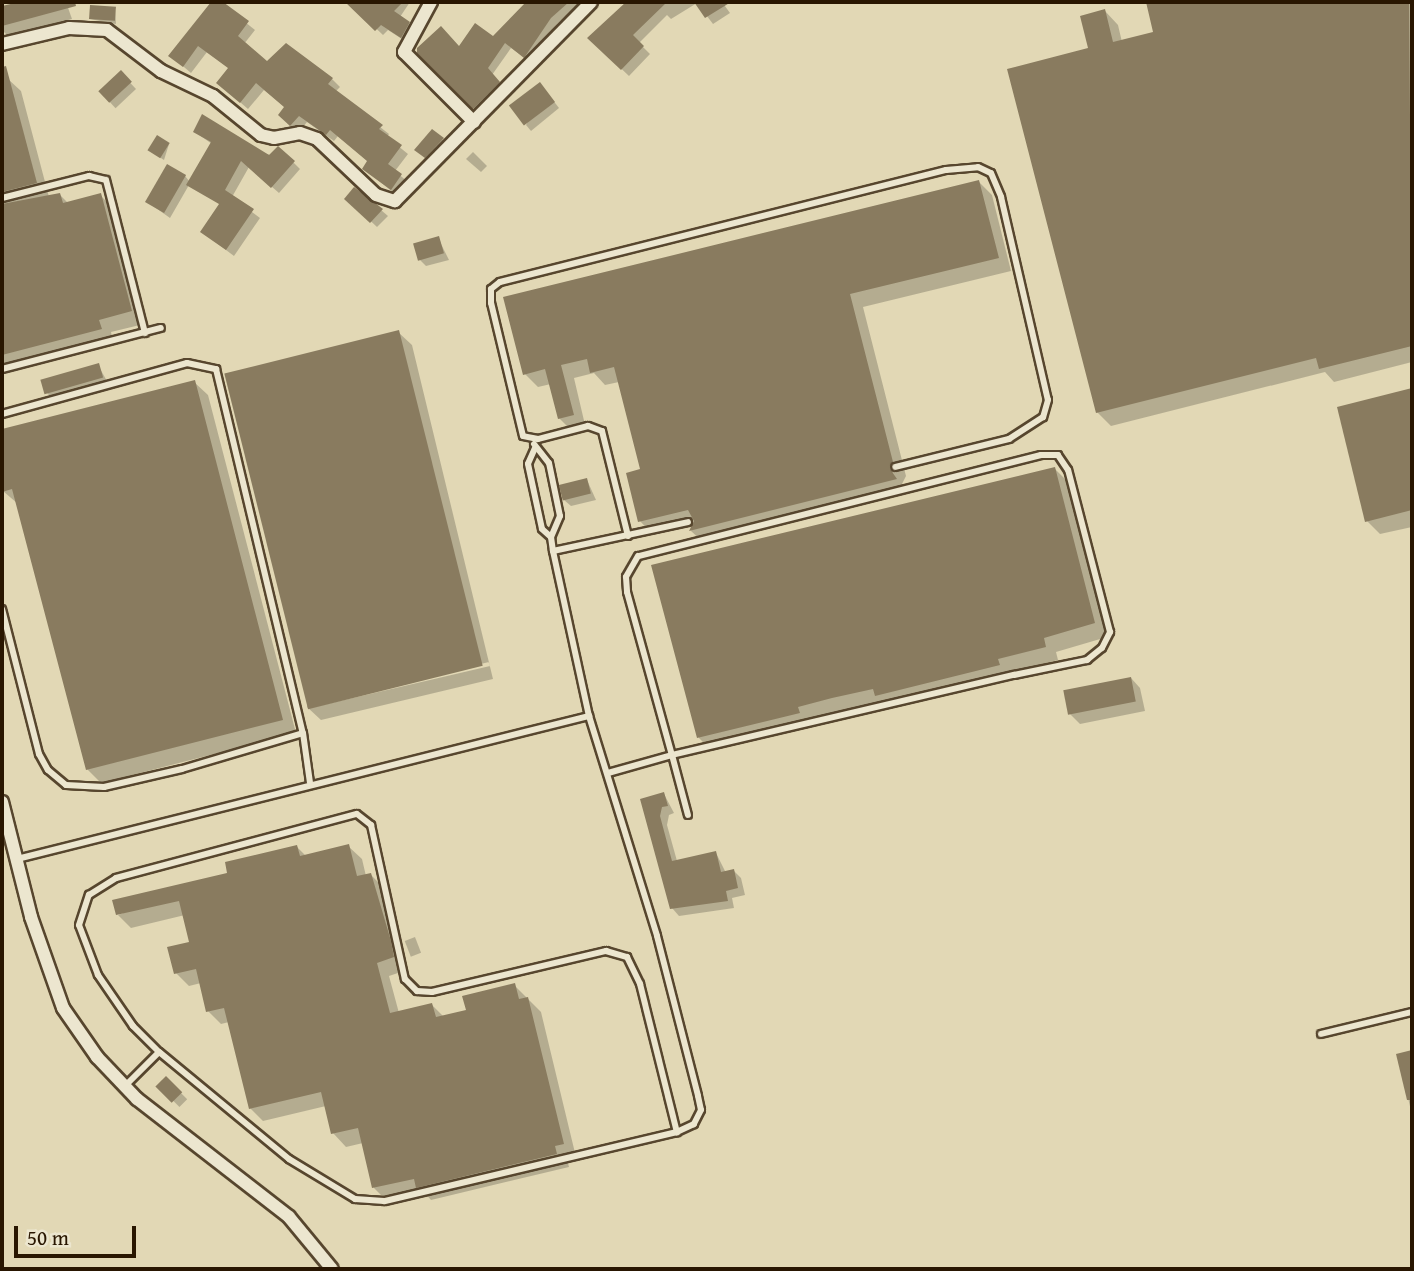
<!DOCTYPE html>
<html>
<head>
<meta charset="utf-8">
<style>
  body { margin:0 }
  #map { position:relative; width:1414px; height:1271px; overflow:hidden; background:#e2d8b5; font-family:"Gentium Book Plus",serif }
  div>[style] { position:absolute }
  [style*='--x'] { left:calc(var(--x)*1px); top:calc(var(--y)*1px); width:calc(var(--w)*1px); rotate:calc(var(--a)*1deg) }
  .shadow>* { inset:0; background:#0003; transform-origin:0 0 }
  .building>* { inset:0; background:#897b5f; transform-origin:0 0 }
  .roads { filter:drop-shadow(2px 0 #57462e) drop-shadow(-2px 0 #57462e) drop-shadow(0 2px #57462e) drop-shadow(0 -2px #57462e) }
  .lane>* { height:6px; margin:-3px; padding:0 3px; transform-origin:3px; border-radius:3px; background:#ece6cf }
  .street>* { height:12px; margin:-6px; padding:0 6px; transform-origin:6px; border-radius:6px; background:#ece6cf }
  span { translate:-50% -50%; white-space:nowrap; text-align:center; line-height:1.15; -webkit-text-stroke:5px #ece6cf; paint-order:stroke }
  .frame { position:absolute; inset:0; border:4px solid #291601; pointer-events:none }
  .scale { position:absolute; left:14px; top:1226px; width:122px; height:32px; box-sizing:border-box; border:4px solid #291601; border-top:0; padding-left:9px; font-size:21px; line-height:24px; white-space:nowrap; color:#291601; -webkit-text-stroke:5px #ece6cf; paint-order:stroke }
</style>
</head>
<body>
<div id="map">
  <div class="shadow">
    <i style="clip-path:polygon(26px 2px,66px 2px,72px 19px,8px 36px,2px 30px,2px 8px)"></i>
    <i style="clip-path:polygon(213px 2px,220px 2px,255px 30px,244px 44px,267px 63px,287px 46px,332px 79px,340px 87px,335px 92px,389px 134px,387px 137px,408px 154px,395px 171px,409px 183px,399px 197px,364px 169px,369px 162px,338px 136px,334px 141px,307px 122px,299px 132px,287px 123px,286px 108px,264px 90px,248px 109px,226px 90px,230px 69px,207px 52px,191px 73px,171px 56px)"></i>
    <i style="clip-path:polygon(348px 2px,410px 2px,400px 17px,415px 30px,408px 43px,388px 30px,383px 35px)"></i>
    <i style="clip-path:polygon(529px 2px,581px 2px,557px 24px,531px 62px,511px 48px,492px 75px,505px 89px,480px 114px,420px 48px,459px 48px,494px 38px)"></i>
    <i style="clip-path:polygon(628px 2px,722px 2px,730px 13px,713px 24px,697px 3px,671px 19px,667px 15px,639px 43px,650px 54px,629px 76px,589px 38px)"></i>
    <i style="clip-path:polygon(1148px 2px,1412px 2px,1412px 362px,1334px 382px,1325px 372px,1111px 426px,1097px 412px,1090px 50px,1105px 11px,1118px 25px,1122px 42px,1156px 33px)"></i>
    <i style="clip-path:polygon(115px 9px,116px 24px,90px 19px)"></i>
    <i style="left:121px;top:73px;width:22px;height:28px;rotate:47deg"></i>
    <i style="clip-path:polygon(8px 79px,21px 91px,49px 197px,60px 195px,68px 203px,100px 195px,113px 208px,144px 324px,111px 332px,113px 341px,2px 370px,2px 80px)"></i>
    <i style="clip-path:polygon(545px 90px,559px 108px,531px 131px,526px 125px)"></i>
    <i style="clip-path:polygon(432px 131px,449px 146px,432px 163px,423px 156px)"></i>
    <i style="clip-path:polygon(195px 132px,293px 162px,300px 169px,279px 193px,249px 167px,232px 197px,260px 218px,234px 256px,202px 232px,227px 207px,189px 185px,170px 218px,146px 201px,185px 176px,190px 182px,212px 144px)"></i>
    <i style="clip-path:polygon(169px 144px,164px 160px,153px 153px)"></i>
    <i style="clip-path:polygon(473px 152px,487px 166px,481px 172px,466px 159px)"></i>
    <i style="clip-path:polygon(979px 182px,992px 195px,1011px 271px,863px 307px,906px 476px,902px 484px,909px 493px,704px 543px,691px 531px,694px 525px,653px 535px,640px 521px,642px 470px,619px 382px,605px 385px,594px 373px,574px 378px,586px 429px,573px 432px,559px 418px,551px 384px,538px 387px,525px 374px)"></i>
    <i style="clip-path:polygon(346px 198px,381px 210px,388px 216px,377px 227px)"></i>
    <i style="clip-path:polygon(438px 238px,449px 260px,426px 266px,420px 260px)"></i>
    <i style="clip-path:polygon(evenodd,398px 332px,412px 345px,493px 679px,321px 720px,307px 707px,398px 332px,489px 662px,490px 666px,314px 707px,314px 704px,489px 662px)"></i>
    <i style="clip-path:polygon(98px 365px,108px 383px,52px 398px,45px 391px)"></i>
    <i style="clip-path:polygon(194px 382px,208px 395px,296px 733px,101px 783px,87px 769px,18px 504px,3px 491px,2px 431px)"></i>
    <i style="clip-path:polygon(1412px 390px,1412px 527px,1380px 534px,1367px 521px,1339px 408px)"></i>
    <i style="clip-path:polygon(1055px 469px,1068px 482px,1107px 637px,1056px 652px,1058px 660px,1011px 672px,1012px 678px,890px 708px,884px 703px,712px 751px,699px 738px,653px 567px)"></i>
    <i style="clip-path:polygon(587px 480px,596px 500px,571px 506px,564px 500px)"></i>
    <i style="clip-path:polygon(1131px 678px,1140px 688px,1145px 711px,1080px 724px,1070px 714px)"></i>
    <i style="clip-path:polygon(664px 794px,674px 813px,669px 815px,667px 825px,677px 861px,716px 853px,726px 873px,734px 871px,741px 878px,745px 895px,732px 898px,734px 908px,679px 916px,672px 908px,642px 800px)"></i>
    <i style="clip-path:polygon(348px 846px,362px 859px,366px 876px,371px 875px,384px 888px,407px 970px,389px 976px,399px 1013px,432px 1005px,444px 1017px,468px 1012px,514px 985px,541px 1012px,576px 1157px,567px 1159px,569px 1167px,431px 1200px,424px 1192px,387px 1201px,374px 1188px,363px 1143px,346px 1147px,333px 1133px,326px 1106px,263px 1121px,250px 1108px,229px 1022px,221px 1024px,208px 1011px,201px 983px,189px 986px,176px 973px,191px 943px,185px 915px,131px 928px,118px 915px,297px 847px,306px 856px)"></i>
    <i style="left:415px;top:937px;width:17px;height:11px;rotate:69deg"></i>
    <i style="clip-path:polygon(1412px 1052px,1412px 1115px,1398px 1055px)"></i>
    <i style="left:166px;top:1078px;width:30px;height:11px;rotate:45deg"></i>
  </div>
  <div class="building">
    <i style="clip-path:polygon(19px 2px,75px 2px,76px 6px,2px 26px,2px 6px)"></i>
    <i style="clip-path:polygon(211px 2px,223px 2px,249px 21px,238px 36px,267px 61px,286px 43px,333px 78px,328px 84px,383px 125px,379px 129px,402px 145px,388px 164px,402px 174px,391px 190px,362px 169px,367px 161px,330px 130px,326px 135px,299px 116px,290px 126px,278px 115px,284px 107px,256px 83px,240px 103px,216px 83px,228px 68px,198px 46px,183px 67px,168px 56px)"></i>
    <i style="clip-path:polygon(345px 2px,403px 2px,394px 11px,410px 22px,401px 38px,381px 25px,375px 31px)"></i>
    <i style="clip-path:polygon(526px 2px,569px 2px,551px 18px,524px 58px,505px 43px,488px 68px,500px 82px,473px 109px,417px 53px,417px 48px,441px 26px,459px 46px,475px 23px,493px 36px)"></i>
    <i style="clip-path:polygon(626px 2px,667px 2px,633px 35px,644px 46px,621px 70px,587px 38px)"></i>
    <i style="clip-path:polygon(694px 2px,731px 2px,705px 18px)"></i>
    <i style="clip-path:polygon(1146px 2px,1409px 2px,1412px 346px,1319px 369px,1316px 358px,1096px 413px,1007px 69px,1088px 48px,1080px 16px,1105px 9px,1113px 42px,1153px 32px)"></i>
    <i style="left:90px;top:5px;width:26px;height:14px;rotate:4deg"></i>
    <i style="clip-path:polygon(6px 66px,37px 183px,2px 192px,2px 67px)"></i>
    <i style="left:121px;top:70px;width:16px;height:31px;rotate:47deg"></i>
    <i style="left:540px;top:82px;width:25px;height:39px;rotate:53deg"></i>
    <i style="clip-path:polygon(202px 114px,269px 155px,278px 146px,295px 161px,271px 188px,241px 161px,225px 190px,254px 209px,226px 250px,200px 232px,219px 204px,186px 185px,211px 142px,193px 132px)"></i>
    <i style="clip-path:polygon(432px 129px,444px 138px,425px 158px,414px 150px)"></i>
    <i style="left:157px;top:135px;width:15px;height:18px;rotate:32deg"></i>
    <i style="left:167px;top:164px;width:22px;height:44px;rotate:30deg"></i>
    <i style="clip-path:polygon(979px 180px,999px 258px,850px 294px,893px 462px,890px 469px,897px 479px,689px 531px,694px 521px,688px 510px,638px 522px,626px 473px,640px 469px,614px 367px,590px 373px,587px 359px,561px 365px,574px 415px,558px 419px,545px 369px,523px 375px,503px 297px)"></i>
    <i style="clip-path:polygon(354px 187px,383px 209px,370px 223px,344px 199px)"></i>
    <i style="clip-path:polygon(60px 193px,63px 203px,101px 193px,132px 311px,99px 320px,102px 329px,2px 355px,2px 204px)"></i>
    <i style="left:439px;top:236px;width:18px;height:27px;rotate:74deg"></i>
    <i style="left:399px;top:330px;width:346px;height:180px;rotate:76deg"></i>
    <i style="left:99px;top:363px;width:15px;height:61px;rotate:74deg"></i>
    <i style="clip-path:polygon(195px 380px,283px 720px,86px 770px,12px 489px,2px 492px,2px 429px)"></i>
    <i style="clip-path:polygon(1412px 388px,1412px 510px,1365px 522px,1337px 407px)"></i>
    <i style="clip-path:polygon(1055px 467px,1095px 623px,1044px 638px,1046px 647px,998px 659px,1000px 665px,875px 696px,873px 689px,832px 698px,798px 707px,800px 713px,697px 738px,651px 565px)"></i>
    <i style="left:587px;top:478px;width:16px;height:29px;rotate:76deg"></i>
    <i style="left:1131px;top:677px;width:25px;height:69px;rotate:79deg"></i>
    <i style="clip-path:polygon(664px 792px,668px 806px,662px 807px,660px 816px,672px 861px,716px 851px,721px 872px,734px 869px,738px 888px,726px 891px,728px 901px,670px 909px,640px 799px)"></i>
    <i style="clip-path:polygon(349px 844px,357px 876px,371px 873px,391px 941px,394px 957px,377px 963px,390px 1013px,432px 1003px,436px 1017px,466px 1010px,462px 996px,515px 983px,519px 999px,528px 997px,564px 1144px,555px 1146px,557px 1154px,416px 1188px,414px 1179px,372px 1188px,358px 1128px,331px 1134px,321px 1092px,249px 1109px,224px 1008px,206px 1012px,196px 969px,174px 974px,167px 947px,189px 942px,179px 901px,116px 915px,112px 900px,227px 873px,225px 862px,297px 845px,300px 856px)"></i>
    <i style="clip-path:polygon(1412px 1050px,1412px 1100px,1407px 1100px,1396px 1054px)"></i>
    <i style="left:166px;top:1076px;width:23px;height:15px;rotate:45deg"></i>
  </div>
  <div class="roads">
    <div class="lane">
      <i style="--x:2;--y:198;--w:90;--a:-14.2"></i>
      <i style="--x:89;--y:176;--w:17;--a:13"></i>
      <i style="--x:106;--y:180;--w:158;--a:75.7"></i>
      <i style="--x:2;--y:369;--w:164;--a:-14.5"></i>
      <i style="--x:2;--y:414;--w:192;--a:-15.4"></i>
      <i style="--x:187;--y:363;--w:30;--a:12"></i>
      <i style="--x:216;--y:369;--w:374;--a:76.6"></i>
      <i style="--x:303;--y:733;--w:50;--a:82"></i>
      <i style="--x:534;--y:444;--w:24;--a:52"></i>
      <i style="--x:549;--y:463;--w:54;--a:78.3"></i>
      <i style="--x:560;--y:516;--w:23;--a:113"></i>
      <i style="--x:535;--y:448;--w:17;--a:114"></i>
      <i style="--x:528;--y:464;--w:66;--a:77.8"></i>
      <i style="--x:542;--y:529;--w:12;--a:42"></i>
      <i style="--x:551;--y:537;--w:14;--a:82"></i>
      <i style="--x:553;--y:551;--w:138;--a:-12.1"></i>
      <i style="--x:628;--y:536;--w:108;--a:-103.9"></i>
      <i style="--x:602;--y:431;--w:15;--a:-160"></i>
      <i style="--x:588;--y:426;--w:52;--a:165.4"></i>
      <i style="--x:538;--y:439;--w:15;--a:-169"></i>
      <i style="--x:523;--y:436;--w:137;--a:-103.5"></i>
      <i style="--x:491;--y:303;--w:14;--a:-90"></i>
      <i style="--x:491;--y:289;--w:11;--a:-38"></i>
      <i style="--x:500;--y:282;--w:460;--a:-14.1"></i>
      <i style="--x:946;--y:170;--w:32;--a:-5"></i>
      <i style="--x:978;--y:167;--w:14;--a:25"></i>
      <i style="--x:991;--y:173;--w:26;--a:67"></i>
      <i style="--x:1001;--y:197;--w:208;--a:77"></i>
      <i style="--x:1048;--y:400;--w:18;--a:106"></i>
      <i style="--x:1043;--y:417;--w:40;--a:147.1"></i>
      <i style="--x:1009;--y:439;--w:117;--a:166.2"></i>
      <i style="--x:553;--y:551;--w:169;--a:77.7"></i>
      <i style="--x:589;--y:716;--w:230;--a:72.8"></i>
      <i style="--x:657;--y:936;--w:165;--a:75.6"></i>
      <i style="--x:698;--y:1096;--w:14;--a:78"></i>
      <i style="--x:701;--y:1110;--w:16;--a:117"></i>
      <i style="--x:694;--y:1124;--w:19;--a:155"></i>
      <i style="--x:677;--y:1132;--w:301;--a:166.7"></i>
      <i style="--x:384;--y:1201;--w:29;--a:-176"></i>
      <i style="--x:355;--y:1199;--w:77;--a:-148.8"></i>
      <i style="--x:289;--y:1159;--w:168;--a:-140.5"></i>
      <i style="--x:159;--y:1052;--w:37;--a:-135"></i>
      <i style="--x:133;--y:1026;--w:62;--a:-124.5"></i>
      <i style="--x:98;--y:975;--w:53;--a:-110.8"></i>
      <i style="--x:79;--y:925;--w:32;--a:-72"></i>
      <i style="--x:89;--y:895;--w:32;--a:-32"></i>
      <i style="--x:116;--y:878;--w:249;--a:-14.9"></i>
      <i style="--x:357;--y:814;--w:18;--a:38"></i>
      <i style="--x:371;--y:825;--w:158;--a:77.6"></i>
      <i style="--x:405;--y:979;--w:17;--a:45"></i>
      <i style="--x:417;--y:991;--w:15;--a:4"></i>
      <i style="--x:432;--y:992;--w:179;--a:-13.3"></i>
      <i style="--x:606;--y:951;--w:22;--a:16"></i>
      <i style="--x:627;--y:957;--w:30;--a:64"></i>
      <i style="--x:640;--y:984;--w:153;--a:76"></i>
      <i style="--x:2;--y:609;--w:150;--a:75.7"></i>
      <i style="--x:39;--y:754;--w:18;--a:61"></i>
      <i style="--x:48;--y:770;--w:23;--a:40"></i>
      <i style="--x:66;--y:785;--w:38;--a:3"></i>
      <i style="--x:104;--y:787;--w:80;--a:-13"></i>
      <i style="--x:182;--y:769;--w:126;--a:-16.6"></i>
      <i style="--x:608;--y:773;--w:66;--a:-15.7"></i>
      <i style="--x:672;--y:755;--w:351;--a:-13.2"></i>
      <i style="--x:1014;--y:675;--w:75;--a:-11.6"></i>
      <i style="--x:1087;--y:660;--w:19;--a:-39"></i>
      <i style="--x:1102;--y:648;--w:18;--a:-63"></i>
      <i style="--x:1110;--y:632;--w:167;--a:-104.5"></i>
      <i style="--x:1068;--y:470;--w:18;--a:-124"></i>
      <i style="--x:1058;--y:455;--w:17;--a:180"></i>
      <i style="--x:1041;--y:455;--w:415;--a:165.9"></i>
      <i style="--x:638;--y:556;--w:24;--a:120"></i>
      <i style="--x:626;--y:577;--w:15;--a:86"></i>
      <i style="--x:627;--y:592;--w:169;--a:74.6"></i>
      <i style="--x:672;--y:755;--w:62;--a:75.1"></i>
      <i style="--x:17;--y:859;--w:590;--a:-14.04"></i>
      <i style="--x:1321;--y:1034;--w:94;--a:-13.6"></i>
      <i style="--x:125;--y:1086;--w:48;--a:-45"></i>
    </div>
    <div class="street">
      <i style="--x:431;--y:2;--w:57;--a:118.4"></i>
      <i style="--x:404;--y:52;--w:99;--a:45"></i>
      <i style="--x:2;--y:44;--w:69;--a:-13.4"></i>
      <i style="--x:69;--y:28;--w:38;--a:3"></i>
      <i style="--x:107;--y:30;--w:68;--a:37.2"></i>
      <i style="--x:161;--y:71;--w:58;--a:25.7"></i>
      <i style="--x:213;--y:96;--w:62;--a:39.1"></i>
      <i style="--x:261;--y:135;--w:13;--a:13"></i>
      <i style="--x:274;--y:138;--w:26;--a:-11"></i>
      <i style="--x:300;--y:133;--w:18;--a:19"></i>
      <i style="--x:317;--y:139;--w:81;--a:43.5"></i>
      <i style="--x:376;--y:195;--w:20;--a:18"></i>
      <i style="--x:395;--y:201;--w:279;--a:-45.4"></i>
      <i style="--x:2;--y:802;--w:119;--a:75.8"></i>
      <i style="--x:31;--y:917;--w:96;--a:70.6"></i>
      <i style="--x:63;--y:1008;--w:60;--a:55.2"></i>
      <i style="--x:97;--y:1057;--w:58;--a:46.4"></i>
      <i style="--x:137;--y:1099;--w:192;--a:37.8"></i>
      <i style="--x:289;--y:1217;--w:67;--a:50.4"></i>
    </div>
  </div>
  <div class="frame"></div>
  <div class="scale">50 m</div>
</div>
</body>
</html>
